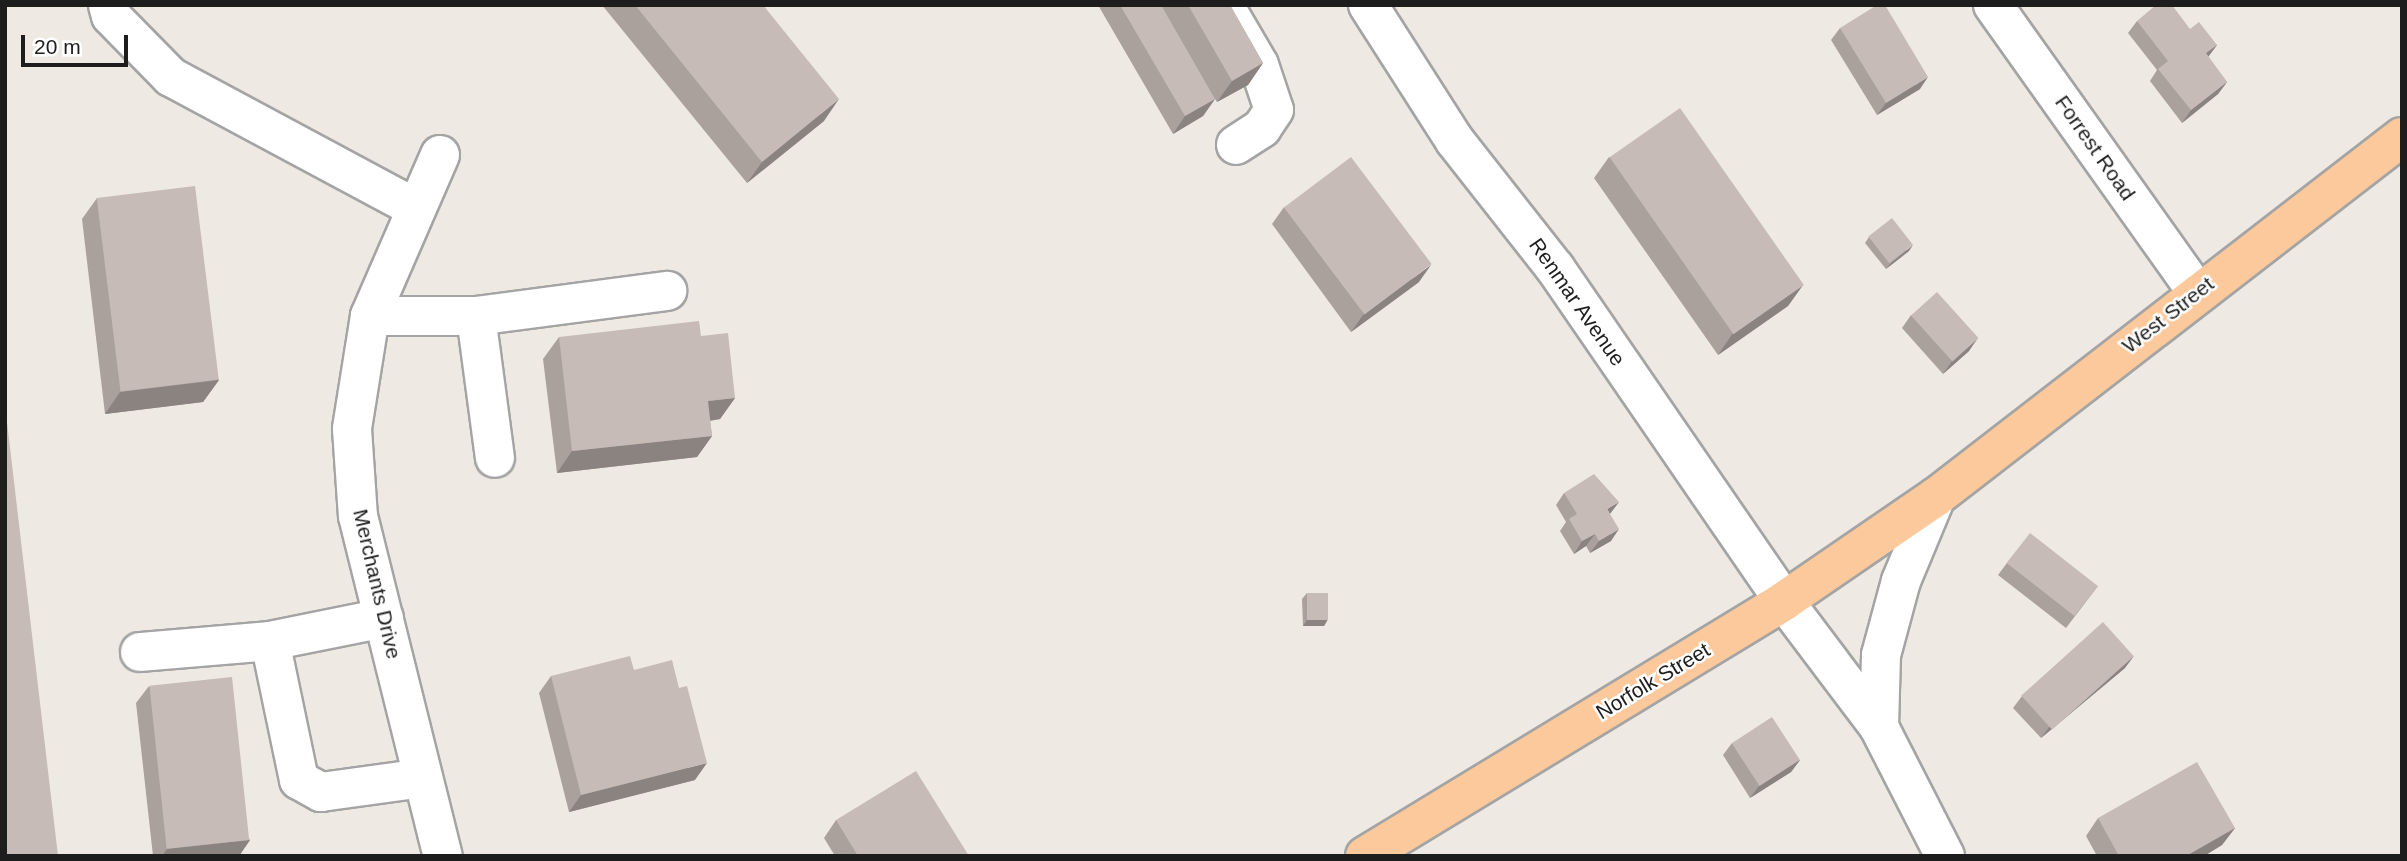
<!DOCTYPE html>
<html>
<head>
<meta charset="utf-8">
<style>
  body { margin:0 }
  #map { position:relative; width:2407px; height:861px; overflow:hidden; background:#eeeae3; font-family:Helvetica,sans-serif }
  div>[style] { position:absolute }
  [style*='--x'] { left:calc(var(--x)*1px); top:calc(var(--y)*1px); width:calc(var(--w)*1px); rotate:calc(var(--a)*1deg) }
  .roads { filter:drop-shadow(2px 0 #a4a4a4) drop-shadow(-2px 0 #a4a4a4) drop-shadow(0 2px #a4a4a4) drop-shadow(0 -2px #a4a4a4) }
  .minor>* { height:38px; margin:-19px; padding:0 19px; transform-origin:19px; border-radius:19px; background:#fff }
  .major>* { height:38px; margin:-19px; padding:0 19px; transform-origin:19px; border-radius:19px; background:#fbc99b }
  .wall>* { inset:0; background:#aaa19d }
  .shaded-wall>* { inset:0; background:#8b837f }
  .building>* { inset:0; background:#c6bbb6; transform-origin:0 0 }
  span { translate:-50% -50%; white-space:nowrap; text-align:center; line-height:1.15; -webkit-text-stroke:5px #fff; paint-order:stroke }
  .street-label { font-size:21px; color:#1d1d1d }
  .frame { position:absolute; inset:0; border:7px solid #1d1d1d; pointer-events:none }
  .scale { position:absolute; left:21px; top:35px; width:107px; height:32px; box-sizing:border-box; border:4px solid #1d1d1d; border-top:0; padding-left:9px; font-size:21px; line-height:24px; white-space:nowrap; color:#1d1d1d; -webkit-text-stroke:5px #fff; paint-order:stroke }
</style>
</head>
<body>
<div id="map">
  <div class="roads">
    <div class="minor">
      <i style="--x:108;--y:5;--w:11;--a:75"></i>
      <i style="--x:111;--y:16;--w:86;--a:45.5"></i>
      <i style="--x:171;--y:77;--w:277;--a:28.2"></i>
      <i style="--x:1224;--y:5;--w:69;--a:59.7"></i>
      <i style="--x:1259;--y:65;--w:47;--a:71.6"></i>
      <i style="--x:1274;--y:110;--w:22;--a:124"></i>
      <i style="--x:1262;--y:128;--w:31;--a:147"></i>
      <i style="--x:1368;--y:5;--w:161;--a:57.4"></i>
      <i style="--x:1455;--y:141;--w:162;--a:51.8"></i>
      <i style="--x:1555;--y:268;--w:404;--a:55.5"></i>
      <i style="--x:1784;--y:601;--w:158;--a:53"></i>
      <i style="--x:1879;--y:727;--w:145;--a:62.9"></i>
      <i style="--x:1993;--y:5;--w:352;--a:54.6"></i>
      <i style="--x:440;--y:155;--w:176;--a:113.5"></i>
      <i style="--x:370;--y:316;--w:114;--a:99.1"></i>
      <i style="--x:352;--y:429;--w:87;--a:86.1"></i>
      <i style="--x:358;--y:516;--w:350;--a:76"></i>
      <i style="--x:370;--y:316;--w:106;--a:0"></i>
      <i style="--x:476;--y:316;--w:193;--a:-7.5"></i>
      <i style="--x:476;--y:316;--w:143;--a:82.4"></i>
      <i style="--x:384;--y:618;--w:116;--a:168.6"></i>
      <i style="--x:270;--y:641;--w:142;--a:78.2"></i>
      <i style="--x:299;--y:780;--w:25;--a:29"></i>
      <i style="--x:321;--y:792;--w:103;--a:-7.8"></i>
      <i style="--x:140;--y:652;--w:130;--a:-4.8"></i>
      <i style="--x:1879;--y:727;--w:72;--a:-88.4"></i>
      <i style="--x:1881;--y:655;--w:77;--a:-74.9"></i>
      <i style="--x:1901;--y:581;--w:91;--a:-67.4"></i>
    </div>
    <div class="major">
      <i style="--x:1365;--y:856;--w:490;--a:-31.3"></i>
      <i style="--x:1784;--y:601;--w:184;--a:-34.4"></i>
      <i style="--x:1936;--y:497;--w:589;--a:-37.69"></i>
    </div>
  </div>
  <div class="wall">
    <i style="clip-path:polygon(602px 5px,763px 5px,824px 121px,747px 183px)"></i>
    <i style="clip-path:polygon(1098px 5px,1230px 5px,1263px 63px,1248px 85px,1217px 102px,1215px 99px,1203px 116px,1173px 134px)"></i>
    <i style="clip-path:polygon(2137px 21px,2190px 29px,2217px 45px,2208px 57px,2227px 82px,2218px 94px,2182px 123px,2150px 81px,2157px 70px,2128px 33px)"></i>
    <i style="clip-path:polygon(1840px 28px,1920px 89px,1877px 115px,1831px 40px)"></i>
    <i style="clip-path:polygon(1609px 157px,1803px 285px,1788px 306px,1718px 355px,1594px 178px)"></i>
    <i style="clip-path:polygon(97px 198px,219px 380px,203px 402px,105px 414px,82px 219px)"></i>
    <i style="clip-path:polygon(1284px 207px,1419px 282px,1351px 332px,1272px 224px)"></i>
    <i style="clip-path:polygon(1869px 237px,1909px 251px,1886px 269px,1865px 243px)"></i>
    <i style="clip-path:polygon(1911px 315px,1969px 351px,1943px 374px,1902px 328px)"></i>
    <i style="clip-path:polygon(701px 336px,735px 398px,720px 419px,710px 421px,712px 436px,697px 457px,557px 473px,543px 359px,559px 337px)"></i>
    <i style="clip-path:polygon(1564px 493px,1610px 514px,1611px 541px,1590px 553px,1586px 546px,1574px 554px,1560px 531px,1566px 522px,1556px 505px)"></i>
    <i style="clip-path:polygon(2007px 563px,2098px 586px,2066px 628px,1998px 575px)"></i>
    <i style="clip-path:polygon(1307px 593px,1328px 619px,1324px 626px,1303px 626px,1302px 599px)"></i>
    <i style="clip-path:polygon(2125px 668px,2041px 738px,2013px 708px,2022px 696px)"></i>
    <i style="clip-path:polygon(634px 670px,695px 780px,569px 812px,539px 693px,551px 676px)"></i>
    <i style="clip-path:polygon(149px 686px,250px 840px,239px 856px,153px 856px,136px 703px)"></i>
    <i style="clip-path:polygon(1732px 743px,1800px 760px,1791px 772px,1750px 798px,1723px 755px)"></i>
    <i style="clip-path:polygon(2098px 818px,2235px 828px,2222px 845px,2204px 856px,2097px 856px,2086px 836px)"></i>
    <i style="clip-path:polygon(836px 820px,969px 856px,835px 856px,824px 838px)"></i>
  </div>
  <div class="shaded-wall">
    <i style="clip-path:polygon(2217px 45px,2208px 57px,2206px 53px)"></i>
    <i style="clip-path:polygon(1263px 63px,1248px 85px,1217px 102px,1232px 81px)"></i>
    <i style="clip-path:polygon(1928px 77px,1920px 89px,1877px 115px,1886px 103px)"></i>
    <i style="clip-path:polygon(2227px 82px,2218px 94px,2182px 123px,2191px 110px)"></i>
    <i style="clip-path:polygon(839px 99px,824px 121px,747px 183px,762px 162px)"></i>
    <i style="clip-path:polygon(1215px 99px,1203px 116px,1173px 134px,1185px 116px)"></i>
    <i style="clip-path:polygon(1913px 245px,1909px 251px,1886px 269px,1891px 263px)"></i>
    <i style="clip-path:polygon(1431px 265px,1419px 282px,1351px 332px,1363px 315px)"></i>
    <i style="clip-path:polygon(1803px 285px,1788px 306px,1718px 355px,1733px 333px)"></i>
    <i style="clip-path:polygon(1978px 338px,1969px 351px,1943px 374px,1952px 361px)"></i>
    <i style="clip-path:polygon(219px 380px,203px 402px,105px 414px,120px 392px)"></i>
    <i style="clip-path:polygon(735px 398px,720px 419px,693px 423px,708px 401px)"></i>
    <i style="clip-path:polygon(712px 436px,697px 457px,557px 473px,572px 451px)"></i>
    <i style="clip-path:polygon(1619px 502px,1610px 514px,1607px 509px)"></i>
    <i style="clip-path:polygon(1619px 529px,1611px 541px,1590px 553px,1599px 541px)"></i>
    <i style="clip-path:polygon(1595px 534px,1586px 546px,1574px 554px,1582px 541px)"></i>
    <i style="clip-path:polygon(1328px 619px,1324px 626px,1303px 626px,1307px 620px)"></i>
    <i style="clip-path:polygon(2134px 656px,2125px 668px,2041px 738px,2050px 726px)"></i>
    <i style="clip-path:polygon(1800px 760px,1791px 772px,1750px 798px,1759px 786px)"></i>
    <i style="clip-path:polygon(707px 763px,695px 780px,569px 812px,581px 795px)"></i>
    <i style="clip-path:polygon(2235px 828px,2222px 845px,2204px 856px,2186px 856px)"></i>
    <i style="clip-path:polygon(250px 840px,239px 856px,162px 856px,167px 849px)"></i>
  </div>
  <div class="building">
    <i style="clip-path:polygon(635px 5px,763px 5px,839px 99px,762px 162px)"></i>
    <i style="clip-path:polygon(1120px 5px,1161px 5px,1215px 99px,1185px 116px)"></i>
    <i style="clip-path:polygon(1188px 5px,1230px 5px,1263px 63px,1232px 81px)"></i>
    <i style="clip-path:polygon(1877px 5px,1885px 5px,1928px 77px,1886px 103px,1840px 28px)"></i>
    <i style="clip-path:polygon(2156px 5px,2172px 5px,2190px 29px,2199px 22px,2217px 45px,2206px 53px,2227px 82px,2191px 110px,2158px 69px,2168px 61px,2137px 21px)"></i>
    <i style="left:1680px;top:108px;width:216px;height:86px;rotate:55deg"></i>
    <i style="left:1351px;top:157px;width:134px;height:84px;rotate:53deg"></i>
    <i style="left:195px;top:186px;width:195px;height:99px;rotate:83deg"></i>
    <i style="left:1892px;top:218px;width:34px;height:30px;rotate:52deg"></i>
    <i style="left:1937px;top:292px;width:62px;height:35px;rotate:48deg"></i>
    <i style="clip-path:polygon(699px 321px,701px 336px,728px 333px,735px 398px,708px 401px,712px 436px,572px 451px,559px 337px)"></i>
    <i style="clip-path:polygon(5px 405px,58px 856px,5px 856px)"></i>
    <i style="clip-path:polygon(1594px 474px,1619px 502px,1607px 509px,1619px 529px,1599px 541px,1595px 534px,1582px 541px,1569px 519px,1577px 514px,1564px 493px)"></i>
    <i style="left:2030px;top:533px;width:86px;height:38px;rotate:38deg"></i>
    <i style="left:1307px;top:593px;width:21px;height:27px"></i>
    <i style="left:2103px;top:622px;width:46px;height:110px;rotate:48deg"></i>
    <i style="clip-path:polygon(630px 656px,634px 670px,672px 660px,679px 688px,687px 686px,707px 763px,581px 795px,551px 676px)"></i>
    <i style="left:232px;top:677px;width:164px;height:83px;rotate:84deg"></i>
    <i style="left:1772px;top:717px;width:51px;height:48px;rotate:57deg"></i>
    <i style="clip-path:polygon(2197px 762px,2235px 828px,2186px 856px,2119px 856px,2098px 818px)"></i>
    <i style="clip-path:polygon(916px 771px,969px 856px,858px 856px,836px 820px)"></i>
  </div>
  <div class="street-label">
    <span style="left:2095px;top:148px;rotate:55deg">Forrest Road</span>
    <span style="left:1577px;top:302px;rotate:55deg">Renmar Avenue</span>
    <span style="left:2168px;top:315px;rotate:-38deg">West Street</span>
    <span style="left:377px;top:584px;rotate:77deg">Merchants Drive</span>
    <span style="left:1653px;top:681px;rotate:-31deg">Norfolk Street</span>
  </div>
  <div class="frame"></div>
  <div class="scale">20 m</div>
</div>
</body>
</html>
